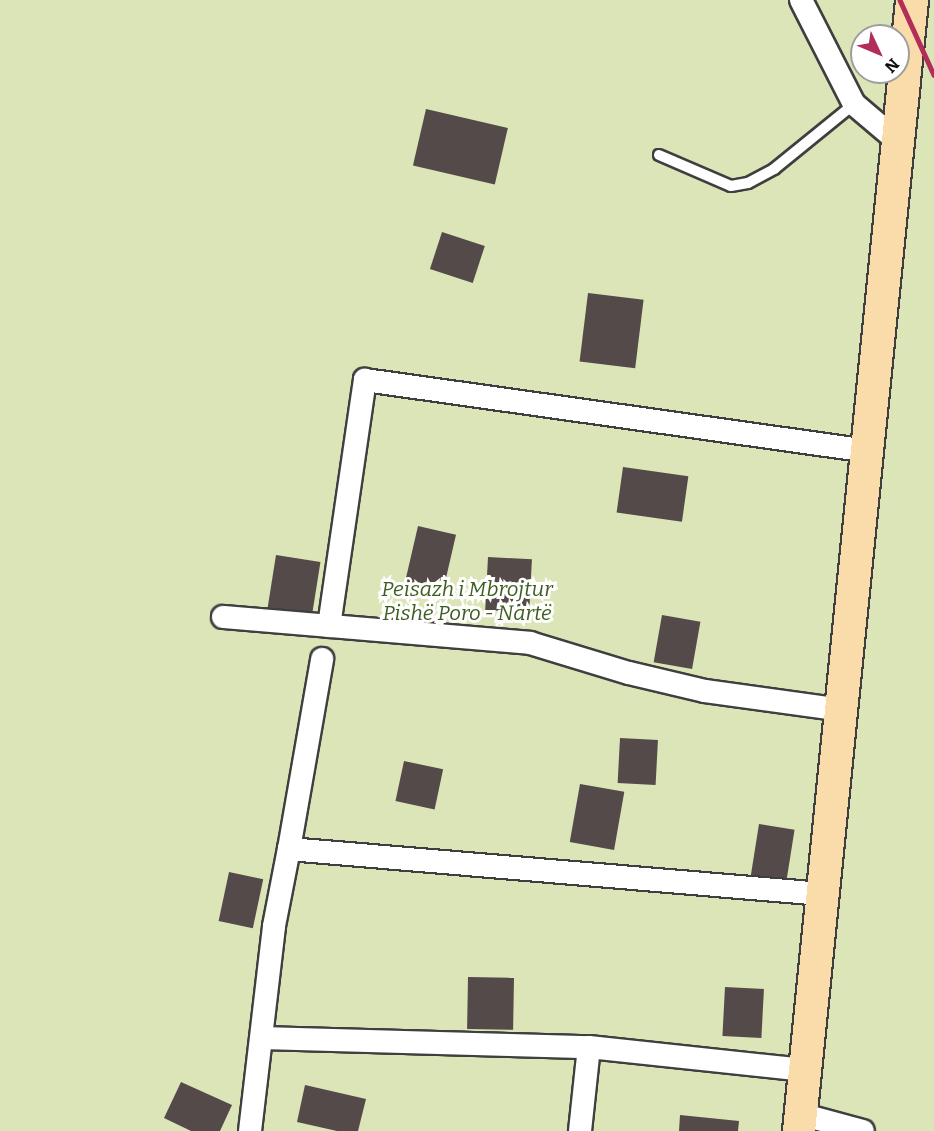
<!DOCTYPE html>
<html>
<head>
<meta charset="utf-8">
<style>
  body { margin:0 }
  #map { position:relative; width:934px; height:1131px; overflow:hidden; background:#fef5eb; font-family:Bitter,serif }
  div>[style] { position:absolute }
  [style*='--x'] { left:calc(var(--x)*1px); top:calc(var(--y)*1px); width:calc(var(--w)*1px); rotate:calc(var(--a)*1deg) }
  .green>* { inset:0; background:#dce5b8 }
  .building>* { inset:0; background:#534a49; transform-origin:0 0 }
  .roads { filter:drop-shadow(2px 0 #3f3f3f) drop-shadow(-2px 0 #3f3f3f) drop-shadow(0 2px #3f3f3f) drop-shadow(0 -2px #3f3f3f) }
  .lane>* { height:10px; margin:-5px; padding:0 5px; transform-origin:5px; border-radius:5px; background:#fff }
  .street>* { height:22px; margin:-11px; padding:0 11px; transform-origin:11px; border-radius:11px; background:#fff }
  .secondary>* { height:32px; margin:-16px; padding:0 16px; transform-origin:16px; border-radius:16px; background:#fadcab }
  .rail>* { height:4.5px; margin:-2.25px; padding:0 2.25px; transform-origin:2.25px; border-radius:2.25px; background:#b22d57 }
  span { translate:-50% -50%; white-space:nowrap; text-align:center; line-height:1.15; -webkit-text-stroke:6px #fff; paint-order:stroke }
  .park-label { font-size:21px; color:#3e5e21; font-style:italic }
  .north { position:absolute; left:850px; top:24px; width:60px; height:60px; box-sizing:border-box; background:#fff; border:2px solid #9e9e9e; border-radius:50%; rotate:134deg; font-size:16px; font-weight:700; line-height:24px; text-align:center; color:#0c0c0c }
  .north::after { content:''; display:block; margin:auto; width:21px; height:27px; background:#b22d57; clip-path:polygon(50% 0,100% 100%,50% 72%,0 100%) }
</style>
</head>
<body>
<div id="map">
  <div class="green">
    <i style="clip-path:polygon(evenodd,0 0,934px 0,934px 1131px,0 1131px,0 0,862px 36px,898px 36px,898px 72px,862px 72px,862px 36px)"></i>
  </div>
  <div class="building">
    <i style="left:426px;top:109px;width:84px;height:58px;rotate:13deg"></i>
    <i style="left:442px;top:232px;width:45px;height:39px;rotate:18deg"></i>
    <i style="left:588px;top:293px;width:56px;height:69px;rotate:7deg"></i>
    <i style="left:623px;top:467px;width:66px;height:46px;rotate:8deg"></i>
    <i style="left:418px;top:526px;width:39px;height:57px;rotate:13deg"></i>
    <i style="left:276px;top:555px;width:45px;height:58px;rotate:9deg"></i>
    <i style="left:488px;top:557px;width:44px;height:53px;rotate:3deg"></i>
    <i style="left:662px;top:615px;width:39px;height:48px;rotate:10deg"></i>
    <i style="left:620px;top:738px;width:38px;height:45px;rotate:3deg"></i>
    <i style="left:404px;top:761px;width:40px;height:41px;rotate:12deg"></i>
    <i style="left:580px;top:784px;width:45px;height:59px;rotate:10deg"></i>
    <i style="left:759px;top:824px;width:36px;height:54px;rotate:9deg"></i>
    <i style="left:229px;top:872px;width:35px;height:50px;rotate:12deg"></i>
    <i style="left:468px;top:977px;width:46px;height:52px;rotate:1deg"></i>
    <i style="left:725px;top:987px;width:39px;height:49px;rotate:3deg"></i>
    <i style="clip-path:polygon(181px 1082px,232px 1105px,220px 1131px,191px 1131px,164px 1118px)"></i>
    <i style="clip-path:polygon(305px 1085px,366px 1099px,358px 1131px,337px 1131px,297px 1122px)"></i>
    <i style="clip-path:polygon(680px 1115px,739px 1121px,738px 1131px,679px 1131px)"></i>
  </div>
  <div class="roads">
    <div class="lane">
      <i style="--x:659;--y:155;--w:78;--a:23.3"></i>
      <i style="--x:731;--y:186;--w:17;--a:-10"></i>
      <i style="--x:748;--y:183;--w:30;--a:-28"></i>
      <i style="--x:774;--y:169;--w:103;--a:-39.1"></i>
    </div>
    <div class="street">
      <i style="--x:801;--y:0;--w:117;--a:63"></i>
      <i style="--x:854;--y:104;--w:60;--a:40.3"></i>
      <i style="--x:223;--y:617;--w:308;--a:4.8"></i>
      <i style="--x:530;--y:643;--w:103;--a:16.9"></i>
      <i style="--x:629;--y:673;--w:78;--a:13.3"></i>
      <i style="--x:705;--y:691;--w:138;--a:7.9"></i>
      <i style="--x:329;--y:626;--w:249;--a:-81.7"></i>
      <i style="--x:365;--y:380;--w:508;--a:8.03"></i>
      <i style="--x:289;--y:849;--w:193;--a:-80.1"></i>
      <i style="--x:262;--y:1038;--w:327;--a:1.6"></i>
      <i style="--x:589;--y:1047;--w:217;--a:6.1"></i>
      <i style="--x:800;--y:1114;--w:65;--a:15.1"></i>
      <i style="--x:250;--y:1131;--w:206;--a:-83.3"></i>
      <i style="--x:274;--y:926;--w:78;--a:-79"></i>
      <i style="--x:289;--y:849;--w:536;--a:4.82"></i>
      <i style="--x:580;--y:1131;--w:84;--a:-83.9"></i>
    </div>
    <div class="secondary">
      <i style="--x:799;--y:1131;--w:1137;--a:-84.29"></i>
    </div>
  </div>
  <div class="rail">
    <i style="--x:900;--y:0;--w:82;--a:65.6"></i>
  </div>
  <div class="park-label">
    <span style="left:467px;top:601px">Peisazh i Mbrojtur<br>Pishë Poro - Nartë</span>
  </div>
  <div class="north">N</div>
</div>
</body>
</html>
